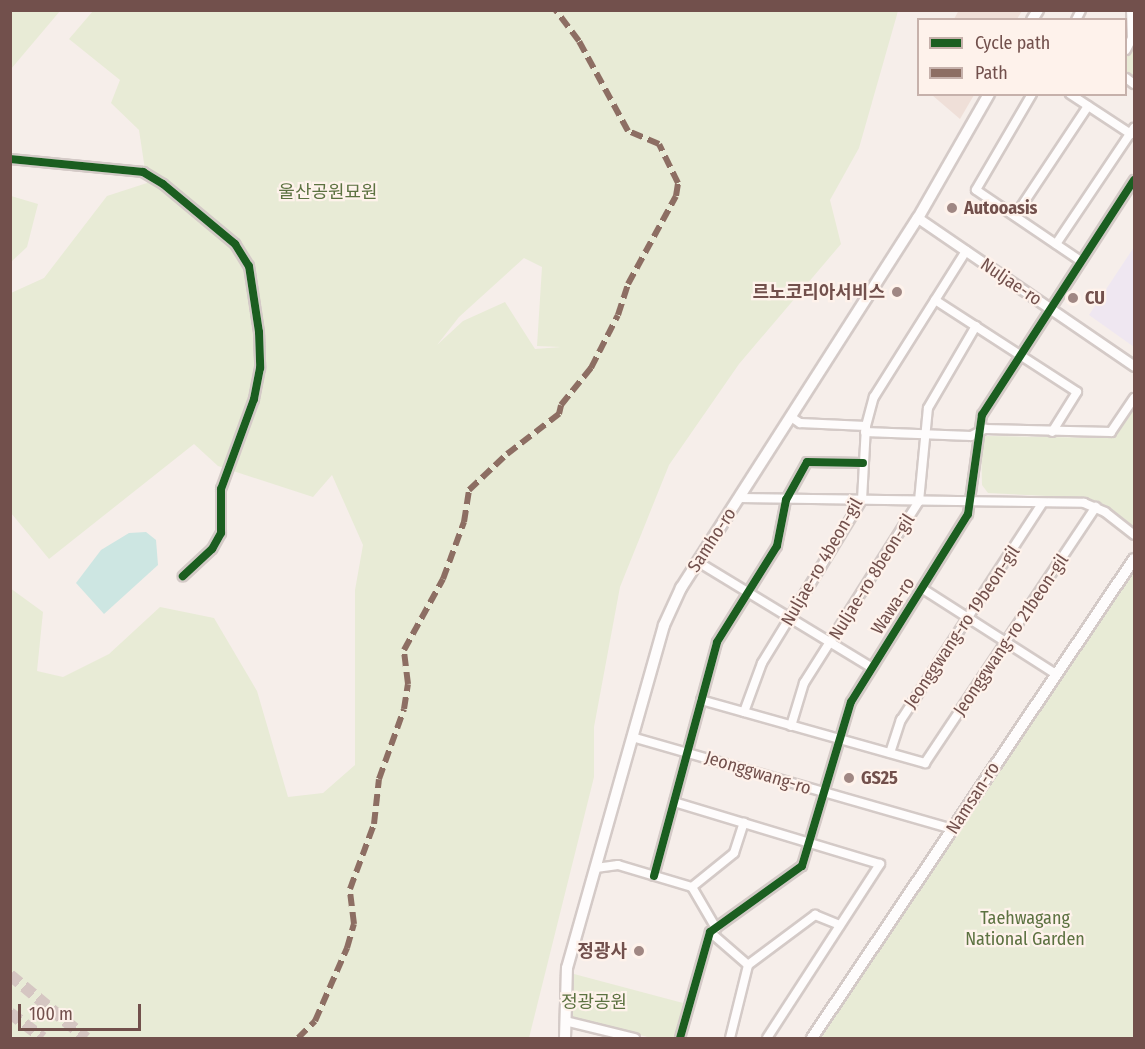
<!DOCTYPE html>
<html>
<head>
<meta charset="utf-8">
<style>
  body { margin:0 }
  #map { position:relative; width:1145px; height:1049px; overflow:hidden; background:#f6eeea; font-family:"Fira Sans Condensed","Noto Sans KR",sans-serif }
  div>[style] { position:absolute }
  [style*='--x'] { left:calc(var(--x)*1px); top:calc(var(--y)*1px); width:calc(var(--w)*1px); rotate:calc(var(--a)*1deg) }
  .residential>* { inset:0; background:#efdfd8 }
  .education>* { inset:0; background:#efe7f1 }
  .green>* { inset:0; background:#e8ebd6 }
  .water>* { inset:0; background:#cde6e2 }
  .trunk-tunnel>* { height:12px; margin-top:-6px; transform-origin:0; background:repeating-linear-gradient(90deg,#d5c6c2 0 12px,transparent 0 18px) }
  .roads { filter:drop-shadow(2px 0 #d4cac7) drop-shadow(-2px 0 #d4cac7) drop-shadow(0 2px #d4cac7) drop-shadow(0 -2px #d4cac7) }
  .minor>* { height:8px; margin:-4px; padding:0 4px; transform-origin:4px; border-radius:4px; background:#fefcfc }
  .tertiary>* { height:9px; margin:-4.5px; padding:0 4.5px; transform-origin:4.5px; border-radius:4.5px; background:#fefcfc }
  .secondary>* { height:10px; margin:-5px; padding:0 5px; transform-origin:5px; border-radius:5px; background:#fefcfc }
  .quiet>* { height:6px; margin-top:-3px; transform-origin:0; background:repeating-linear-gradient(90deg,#8d6e63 0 12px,transparent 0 18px) }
  .cycleway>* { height:8px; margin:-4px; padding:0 4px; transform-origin:4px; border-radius:4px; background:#1b5e20 }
  .dots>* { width:16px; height:16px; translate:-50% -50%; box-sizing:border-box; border:3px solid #fef2eb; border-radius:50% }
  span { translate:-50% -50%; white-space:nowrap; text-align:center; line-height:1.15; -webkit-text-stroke:4.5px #fef2eb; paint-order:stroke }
  .park-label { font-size:18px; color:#5c7241 }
  .poi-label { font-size:18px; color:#72504c; font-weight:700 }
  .left { translate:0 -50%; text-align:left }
  .right { translate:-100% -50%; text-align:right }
  .street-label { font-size:18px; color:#72504c }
  .frame { position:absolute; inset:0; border:12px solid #72504c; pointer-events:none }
  .legend { position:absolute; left:917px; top:18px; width:210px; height:78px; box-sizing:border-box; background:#fef2eb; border:2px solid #c6b1ab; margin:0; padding:8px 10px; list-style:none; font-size:18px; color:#72504c }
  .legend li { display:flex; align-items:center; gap:12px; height:30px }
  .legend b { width:30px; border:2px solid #c6b1ab }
  .scale { position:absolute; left:18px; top:1004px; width:123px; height:27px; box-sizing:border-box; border:3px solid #72504c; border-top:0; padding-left:8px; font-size:18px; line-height:21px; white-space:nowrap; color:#72504c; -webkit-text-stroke:4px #fef2eb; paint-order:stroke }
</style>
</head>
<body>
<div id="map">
  <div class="residential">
    <i style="clip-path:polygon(959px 10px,1022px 10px,1022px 11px,1017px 19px,954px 19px)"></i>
    <i style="clip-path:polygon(932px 95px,974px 95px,960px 119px)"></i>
  </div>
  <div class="education">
    <i style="clip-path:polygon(1134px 247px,1134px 347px,1089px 315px)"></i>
  </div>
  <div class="green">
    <i style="clip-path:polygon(11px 10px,60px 11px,11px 69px,10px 11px)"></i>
    <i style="clip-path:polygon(evenodd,93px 11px,898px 11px,859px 148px,830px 200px,841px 244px,739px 364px,669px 465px,620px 587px,594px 727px,594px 777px,529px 1038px,11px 1038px,10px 588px,43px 612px,37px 671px,63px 677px,109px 654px,160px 607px,214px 618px,257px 691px,288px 797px,323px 793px,355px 765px,355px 590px,363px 545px,332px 475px,313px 497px,218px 466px,194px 444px,49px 559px,11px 513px,11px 293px,44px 278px,107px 196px,147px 183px,139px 130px,111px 103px,120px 80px,69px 39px,93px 11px,524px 258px,542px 267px,537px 346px,561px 347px,535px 349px,505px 302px,463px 321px,437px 345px,459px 317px,524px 258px)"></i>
    <i style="clip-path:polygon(1134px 42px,1134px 78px,1126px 72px,1126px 56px)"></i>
    <i style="clip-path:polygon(11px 196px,38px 204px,27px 247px,11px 262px)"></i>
    <i style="clip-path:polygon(1134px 402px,1134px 528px,1100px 502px,1086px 498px,988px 493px,982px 485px,981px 439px,986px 436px,1107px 438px,1114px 435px)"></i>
    <i style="clip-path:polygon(1134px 567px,1134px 1038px,821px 1038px,1054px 690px)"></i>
    <i style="clip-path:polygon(574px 974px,683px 1003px,675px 1038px,652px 1038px,570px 1018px)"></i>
  </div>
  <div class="water">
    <i style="clip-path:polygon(146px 532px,156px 540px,158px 565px,104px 614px,76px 583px,101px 550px,129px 533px)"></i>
  </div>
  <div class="trunk-tunnel">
    <i style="--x:10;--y:975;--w:99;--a:39.7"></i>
    <i style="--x:10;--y:1013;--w:41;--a:37.1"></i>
  </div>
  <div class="roads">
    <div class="minor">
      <i style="--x:1076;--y:20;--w:11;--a:-63"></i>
      <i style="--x:1126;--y:50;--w:13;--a:-63"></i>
      <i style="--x:1132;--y:38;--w:28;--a:-92"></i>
      <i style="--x:1126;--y:78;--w:10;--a:37"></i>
      <i style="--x:1032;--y:94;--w:111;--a:120.3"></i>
      <i style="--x:976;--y:190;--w:127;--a:34.1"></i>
      <i style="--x:1070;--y:94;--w:73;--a:33.3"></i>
      <i style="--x:10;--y:159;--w:134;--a:5.6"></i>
      <i style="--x:143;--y:172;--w:23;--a:31"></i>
      <i style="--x:163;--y:184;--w:94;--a:39.8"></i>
      <i style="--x:235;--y:244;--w:26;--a:58"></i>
      <i style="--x:249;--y:266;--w:67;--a:81.4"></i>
      <i style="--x:259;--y:332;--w:36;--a:88"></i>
      <i style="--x:260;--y:368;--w:32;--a:101"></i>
      <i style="--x:254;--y:399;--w:96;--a:110.1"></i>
      <i style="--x:221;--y:489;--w:44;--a:90"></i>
      <i style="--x:221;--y:533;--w:18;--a:119"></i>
      <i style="--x:212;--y:549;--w:40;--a:137"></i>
      <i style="--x:1015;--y:216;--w:132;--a:-56.4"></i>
      <i style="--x:1056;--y:244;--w:140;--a:-56.1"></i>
      <i style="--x:935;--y:300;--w:169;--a:32.9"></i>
      <i style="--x:1077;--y:392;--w:47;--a:122"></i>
      <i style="--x:791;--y:417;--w:11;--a:34"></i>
      <i style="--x:800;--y:423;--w:66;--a:2.6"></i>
      <i style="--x:865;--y:432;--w:106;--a:2.2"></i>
      <i style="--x:971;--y:436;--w:16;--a:-27"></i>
      <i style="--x:985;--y:429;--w:126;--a:1.4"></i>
      <i style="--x:1111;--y:432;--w:41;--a:-55.9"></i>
      <i style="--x:740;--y:498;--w:344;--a:0.8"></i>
      <i style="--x:1084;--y:503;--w:23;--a:23"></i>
      <i style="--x:1105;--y:512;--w:37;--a:38"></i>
      <i style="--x:698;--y:562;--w:202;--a:31.3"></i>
      <i style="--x:923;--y:589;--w:158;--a:32.6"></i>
      <i style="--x:701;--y:700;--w:233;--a:15.7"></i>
      <i style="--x:925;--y:763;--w:308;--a:-56.3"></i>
      <i style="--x:744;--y:712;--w:52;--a:-69.8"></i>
      <i style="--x:762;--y:663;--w:191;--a:-58.5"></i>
      <i style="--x:862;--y:500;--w:74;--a:-86.9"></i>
      <i style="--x:866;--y:426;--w:30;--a:-75"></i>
      <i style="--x:874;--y:397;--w:173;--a:-57.8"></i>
      <i style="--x:791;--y:726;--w:45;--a:-73.2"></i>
      <i style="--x:804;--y:683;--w:215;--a:-57.7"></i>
      <i style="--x:919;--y:501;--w:93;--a:-84.5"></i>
      <i style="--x:928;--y:408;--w:95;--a:-59.7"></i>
      <i style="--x:632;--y:737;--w:334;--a:16"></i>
      <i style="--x:890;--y:753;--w:35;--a:-72"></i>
      <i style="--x:901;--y:720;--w:258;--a:-56.9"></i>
      <i style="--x:674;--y:802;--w:215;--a:16.8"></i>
      <i style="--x:880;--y:864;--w:207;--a:123"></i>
      <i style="--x:596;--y:868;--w:22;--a:-8"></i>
      <i style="--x:618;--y:865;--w:77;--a:16.6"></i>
      <i style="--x:692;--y:887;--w:54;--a:-39"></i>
      <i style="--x:734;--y:853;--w:32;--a:-72"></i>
      <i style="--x:654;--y:876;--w:242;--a:-74.9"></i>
      <i style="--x:717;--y:642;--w:113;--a:-58"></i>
      <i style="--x:777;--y:546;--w:47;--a:-78.9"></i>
      <i style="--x:786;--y:500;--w:43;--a:-61.1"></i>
      <i style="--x:807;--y:462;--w:56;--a:1"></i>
      <i style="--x:692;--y:887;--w:48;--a:59.7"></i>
      <i style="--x:710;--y:932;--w:50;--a:41"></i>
      <i style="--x:565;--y:1021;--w:72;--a:13.7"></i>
      <i style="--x:680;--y:1038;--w:110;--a:-74.2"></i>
      <i style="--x:710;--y:932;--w:113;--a:-35.7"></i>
      <i style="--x:802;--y:866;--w:171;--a:-73.4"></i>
      <i style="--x:851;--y:702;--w:221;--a:-58.1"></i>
      <i style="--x:968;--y:514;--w:100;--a:-82"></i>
      <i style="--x:982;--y:415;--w:280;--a:-57.1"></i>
      <i style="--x:730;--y:1038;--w:75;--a:-76.1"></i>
      <i style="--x:748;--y:965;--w:84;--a:-36.7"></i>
      <i style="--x:815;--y:915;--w:27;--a:22"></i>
    </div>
    <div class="tertiary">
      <i style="--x:918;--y:218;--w:262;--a:34.4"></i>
    </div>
    <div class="secondary">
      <i style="--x:1032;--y:20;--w:12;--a:-59"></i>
      <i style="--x:565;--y:1038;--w:70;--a:-88.4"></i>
      <i style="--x:567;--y:968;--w:356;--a:-74.2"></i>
      <i style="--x:664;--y:625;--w:41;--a:-65.3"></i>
      <i style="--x:681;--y:588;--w:439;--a:-57.4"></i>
      <i style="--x:918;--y:218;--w:143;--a:-60.2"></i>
      <i style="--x:812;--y:1038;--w:577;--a:-56.09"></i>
    </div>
  </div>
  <div class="quiet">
    <i style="--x:298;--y:1038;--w:24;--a:-45"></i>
    <i style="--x:315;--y:1021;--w:80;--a:-66.3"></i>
    <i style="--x:347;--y:948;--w:25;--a:-74"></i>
    <i style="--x:354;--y:924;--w:35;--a:-97"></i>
    <i style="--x:350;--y:889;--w:69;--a:-69.7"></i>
    <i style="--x:374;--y:824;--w:45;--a:-83.7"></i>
    <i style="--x:379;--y:779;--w:74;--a:-70.3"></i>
    <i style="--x:404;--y:709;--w:25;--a:-81"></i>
    <i style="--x:408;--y:684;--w:34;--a:-97"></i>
    <i style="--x:404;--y:650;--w:81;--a:-61.2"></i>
    <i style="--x:443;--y:579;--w:61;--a:-69.8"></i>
    <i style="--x:464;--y:522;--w:32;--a:-81"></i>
    <i style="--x:469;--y:490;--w:52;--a:-43.5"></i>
    <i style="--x:507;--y:454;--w:66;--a:-37.6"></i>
    <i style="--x:559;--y:414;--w:9;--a:-77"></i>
    <i style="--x:561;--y:405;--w:48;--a:-51"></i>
    <i style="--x:591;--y:368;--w:59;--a:-63"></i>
    <i style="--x:618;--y:315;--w:33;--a:-72"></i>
    <i style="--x:628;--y:284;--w:100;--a:-61.4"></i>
    <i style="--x:676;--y:196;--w:13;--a:-81"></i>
    <i style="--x:678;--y:183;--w:43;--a:-116"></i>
    <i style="--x:659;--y:144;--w:34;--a:-157"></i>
    <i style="--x:628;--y:131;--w:102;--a:-118.6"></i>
    <i style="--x:579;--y:41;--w:39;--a:-127"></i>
  </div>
  <div class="cycleway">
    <i style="--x:10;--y:159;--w:134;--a:5.6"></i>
    <i style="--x:143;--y:172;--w:23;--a:31"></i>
    <i style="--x:163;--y:184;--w:94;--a:39.8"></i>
    <i style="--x:235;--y:244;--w:26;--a:58"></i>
    <i style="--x:249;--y:266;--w:67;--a:81.4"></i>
    <i style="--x:259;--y:332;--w:36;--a:88"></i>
    <i style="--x:260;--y:368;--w:32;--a:101"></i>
    <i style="--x:254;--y:399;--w:96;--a:110.1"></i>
    <i style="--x:221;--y:489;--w:44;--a:90"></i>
    <i style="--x:221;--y:533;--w:18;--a:119"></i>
    <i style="--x:212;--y:549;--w:40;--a:137"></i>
    <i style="--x:654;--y:876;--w:242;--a:-74.9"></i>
    <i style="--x:717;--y:642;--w:113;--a:-58"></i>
    <i style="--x:777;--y:546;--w:47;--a:-78.9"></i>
    <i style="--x:786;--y:500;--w:43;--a:-61.1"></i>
    <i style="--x:807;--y:462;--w:56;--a:1"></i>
    <i style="--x:680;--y:1038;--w:110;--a:-74.2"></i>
    <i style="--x:710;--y:932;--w:113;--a:-35.7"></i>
    <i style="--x:802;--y:866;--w:171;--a:-73.4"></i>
    <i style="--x:851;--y:702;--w:221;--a:-58.1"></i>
    <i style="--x:968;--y:514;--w:100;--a:-82"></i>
    <i style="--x:982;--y:415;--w:280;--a:-57.1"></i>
  </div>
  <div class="dots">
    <i style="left:952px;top:208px;background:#a08783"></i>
    <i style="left:897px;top:292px;background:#a08783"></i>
    <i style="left:1073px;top:298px;background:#a08783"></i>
    <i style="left:849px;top:778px;background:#a08783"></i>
    <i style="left:639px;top:951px;background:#a08783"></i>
  </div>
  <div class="park-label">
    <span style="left:328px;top:192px">울산공원묘원</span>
    <span style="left:1025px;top:929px">Taehwagang<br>National Garden</span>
    <span style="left:594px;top:1002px">정광공원</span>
  </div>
  <div class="poi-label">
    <span class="left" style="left:964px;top:208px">Autooasis</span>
    <span class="right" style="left:885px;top:292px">르노코리아서비스</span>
    <span class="left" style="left:1085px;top:298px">CU</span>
    <span class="left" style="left:861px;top:778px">GS25</span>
    <span class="right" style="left:627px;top:951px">정광사</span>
  </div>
  <div class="street-label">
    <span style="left:1011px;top:282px;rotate:34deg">Nuljae-ro</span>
    <span style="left:712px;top:540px;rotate:-57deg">Samho-ro</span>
    <span style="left:822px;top:562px;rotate:-60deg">Nuljae-ro 4beon-gil</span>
    <span style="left:872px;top:577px;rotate:-58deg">Nuljae-ro 8beon-gil</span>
    <span style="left:893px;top:606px;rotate:-57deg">Wawa-ro</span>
    <span style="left:962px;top:627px;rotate:-56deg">Jeonggwang-ro 19beon-gil</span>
    <span style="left:1011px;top:635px;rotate:-56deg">Jeonggwang-ro 21beon-gil</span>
    <span style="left:758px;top:773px;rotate:17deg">Jeonggwang-ro</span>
    <span style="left:973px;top:798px;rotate:-57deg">Namsan-ro</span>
  </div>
  <div class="frame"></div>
  <ul class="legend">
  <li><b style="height:8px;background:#1b5e20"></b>Cycle path</li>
  <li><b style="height:8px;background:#8d6e63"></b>Path</li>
  </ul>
  <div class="scale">100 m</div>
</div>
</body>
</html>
